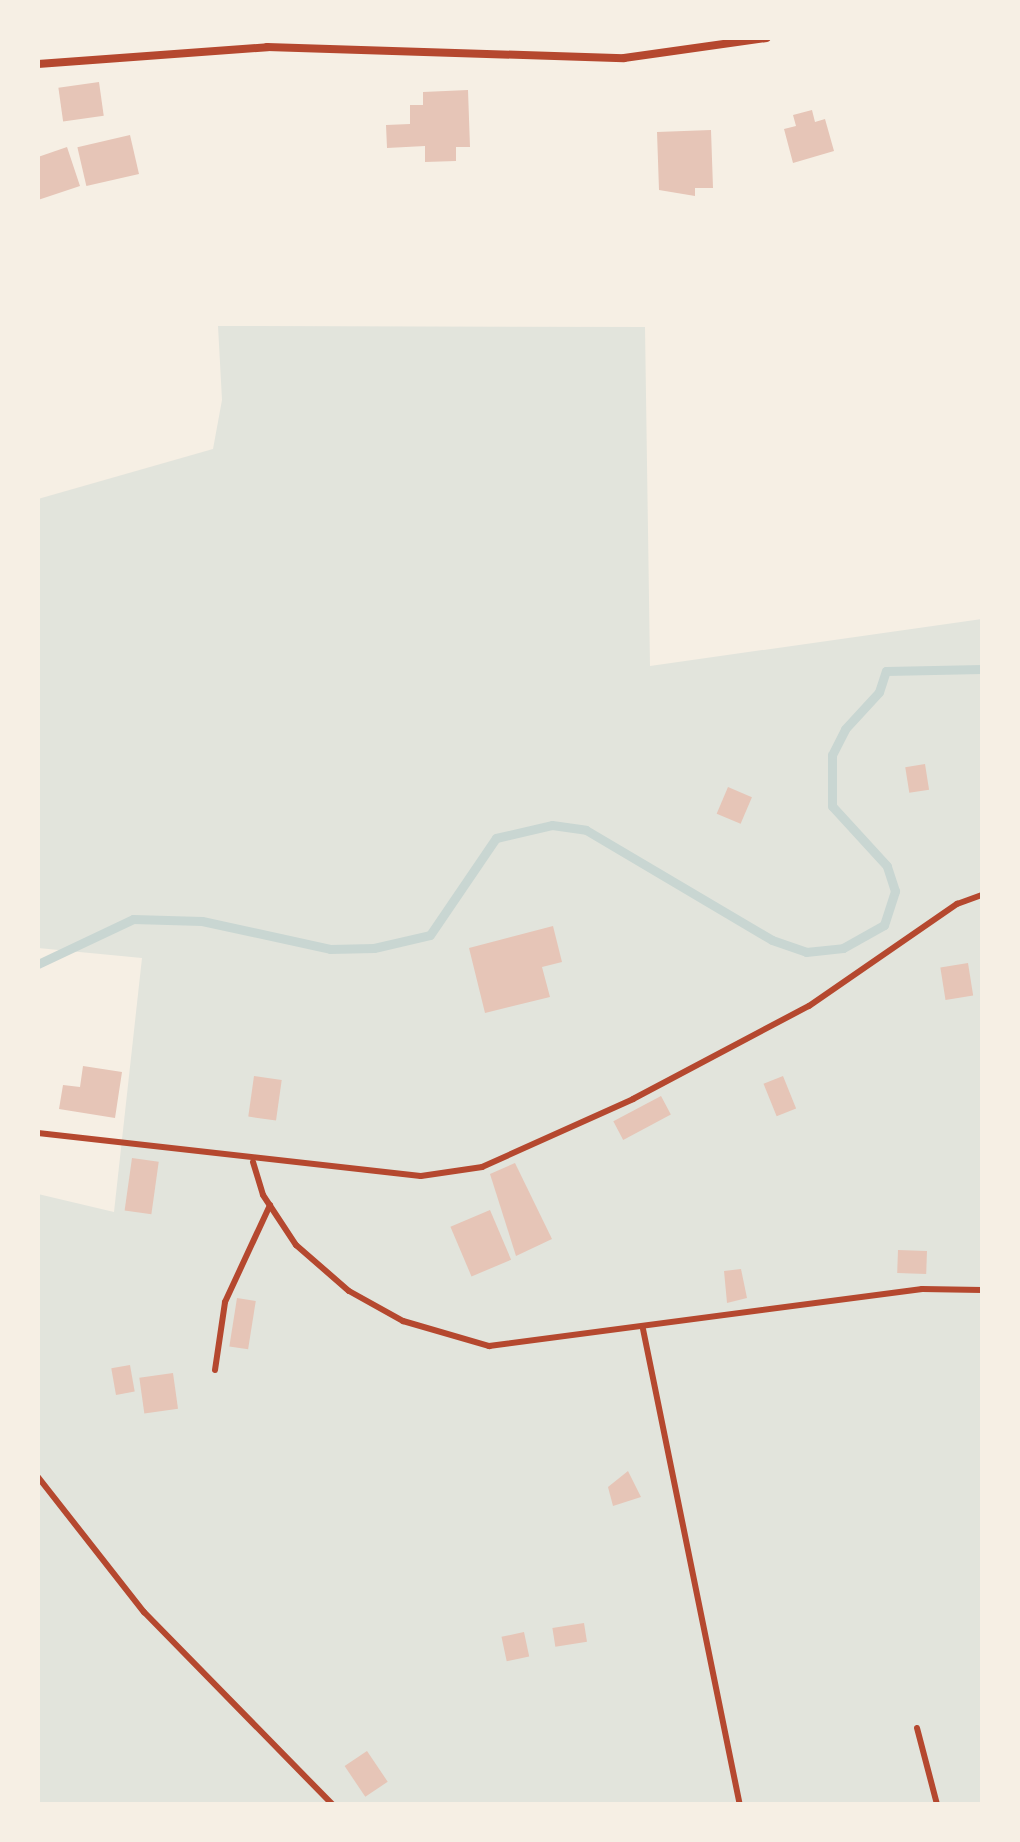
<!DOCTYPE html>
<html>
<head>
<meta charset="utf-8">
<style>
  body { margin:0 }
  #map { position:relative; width:1020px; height:1842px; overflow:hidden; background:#f6efe4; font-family:"Noto Sans",sans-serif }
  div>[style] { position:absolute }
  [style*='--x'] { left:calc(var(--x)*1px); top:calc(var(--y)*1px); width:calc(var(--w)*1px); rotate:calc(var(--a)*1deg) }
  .green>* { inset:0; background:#e2e4dc }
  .stream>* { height:9px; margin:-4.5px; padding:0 4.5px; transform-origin:4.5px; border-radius:4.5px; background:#c9d6d2 }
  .building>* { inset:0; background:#e6c5b7; transform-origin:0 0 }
  .service>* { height:6px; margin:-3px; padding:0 3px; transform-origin:3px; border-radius:3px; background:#b5482f }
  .minor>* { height:8px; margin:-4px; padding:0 4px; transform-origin:4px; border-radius:4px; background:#b5482f }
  span { translate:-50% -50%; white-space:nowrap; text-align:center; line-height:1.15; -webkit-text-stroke:7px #f6efe4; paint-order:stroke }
  .frame { position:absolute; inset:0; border:40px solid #f6efe4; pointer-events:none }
</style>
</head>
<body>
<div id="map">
  <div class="green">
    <i style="clip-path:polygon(218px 326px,645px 327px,650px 666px,982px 619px,982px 1804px,38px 1804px,38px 1194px,114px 1212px,142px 958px,38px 948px,38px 499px,213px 449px,222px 400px)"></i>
  </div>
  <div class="stream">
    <i style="--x:38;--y:964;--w:105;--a:-25.3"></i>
    <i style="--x:133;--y:919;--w:69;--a:1.7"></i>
    <i style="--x:202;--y:921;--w:131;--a:12.3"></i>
    <i style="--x:330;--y:949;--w:44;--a:-1.3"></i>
    <i style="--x:374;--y:948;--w:57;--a:-13.1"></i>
    <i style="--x:430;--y:935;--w:117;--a:-55.8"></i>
    <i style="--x:496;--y:838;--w:57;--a:-13.1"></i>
    <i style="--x:552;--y:825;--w:34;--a:8"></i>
    <i style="--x:586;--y:830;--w:216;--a:30.6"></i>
    <i style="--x:772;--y:940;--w:36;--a:19"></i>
    <i style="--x:806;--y:952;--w:37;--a:-6"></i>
    <i style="--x:843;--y:948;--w:47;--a:-29.3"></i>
    <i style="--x:884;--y:925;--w:36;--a:-72"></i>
    <i style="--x:895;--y:891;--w:26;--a:-108"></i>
    <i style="--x:887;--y:866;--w:81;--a:-132.5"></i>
    <i style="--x:832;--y:806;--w:51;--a:-90"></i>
    <i style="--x:832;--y:755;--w:29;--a:-63"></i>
    <i style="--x:845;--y:729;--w:50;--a:-47.4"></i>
    <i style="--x:879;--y:692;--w:22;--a:-72"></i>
    <i style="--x:886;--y:671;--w:96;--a:-1.2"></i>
  </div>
  <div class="building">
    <i style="left:99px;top:82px;width:34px;height:41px;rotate:82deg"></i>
    <i style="clip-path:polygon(468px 90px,470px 147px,456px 147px,456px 161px,425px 162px,425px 146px,387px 148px,386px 125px,410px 124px,410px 105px,423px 105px,423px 92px)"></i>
    <i style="clip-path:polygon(812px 110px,815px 122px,825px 119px,834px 151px,793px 163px,784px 129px,796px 126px,793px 115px)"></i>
    <i style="clip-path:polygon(711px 130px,713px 188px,695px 188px,695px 196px,659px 190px,657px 132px)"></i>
    <i style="left:130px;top:135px;width:40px;height:54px;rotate:77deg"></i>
    <i style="clip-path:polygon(67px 147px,80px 186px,38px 200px,38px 157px)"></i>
    <i style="left:925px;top:764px;width:26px;height:20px;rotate:81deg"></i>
    <i style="left:728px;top:787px;width:26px;height:29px;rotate:23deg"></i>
    <i style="clip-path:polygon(553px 926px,562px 962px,542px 967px,550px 997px,485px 1013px,469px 948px)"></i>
    <i style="left:968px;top:963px;width:33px;height:28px;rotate:81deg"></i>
    <i style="clip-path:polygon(83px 1066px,122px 1072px,115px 1118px,59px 1109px,63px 1085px,80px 1087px)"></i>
    <i style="left:254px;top:1076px;width:28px;height:41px;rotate:8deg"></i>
    <i style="left:783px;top:1076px;width:35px;height:21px;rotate:68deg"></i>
    <i style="left:661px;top:1096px;width:21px;height:54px;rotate:62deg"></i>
    <i style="left:132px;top:1158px;width:27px;height:53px;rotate:8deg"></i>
    <i style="clip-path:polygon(515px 1163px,552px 1239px,516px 1256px,490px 1174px)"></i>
    <i style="left:490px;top:1210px;width:54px;height:43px;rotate:67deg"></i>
    <i style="left:898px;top:1250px;width:29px;height:23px;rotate:2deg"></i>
    <i style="clip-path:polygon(741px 1269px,747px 1298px,727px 1303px,724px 1271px)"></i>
    <i style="left:237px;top:1298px;width:19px;height:49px;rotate:9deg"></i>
    <i style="left:130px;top:1365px;width:27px;height:19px;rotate:80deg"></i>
    <i style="left:173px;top:1373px;width:36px;height:34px;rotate:82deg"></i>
    <i style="clip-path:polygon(628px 1471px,641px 1497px,613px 1506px,608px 1487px)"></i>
    <i style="left:584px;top:1623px;width:19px;height:32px;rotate:81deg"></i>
    <i style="left:524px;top:1632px;width:25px;height:23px;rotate:78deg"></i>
    <i style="left:367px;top:1751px;width:37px;height:27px;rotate:56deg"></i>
  </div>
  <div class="service">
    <i style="--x:38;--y:1133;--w:385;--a:6.4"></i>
    <i style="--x:421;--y:1176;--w:62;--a:-8.4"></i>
    <i style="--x:482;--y:1167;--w:166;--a:-24.2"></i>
    <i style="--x:633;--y:1099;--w:199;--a:-27.9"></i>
    <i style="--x:809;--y:1006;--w:180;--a:-34.6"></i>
    <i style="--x:957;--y:904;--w:27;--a:-20"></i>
    <i style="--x:253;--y:1162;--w:34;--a:73"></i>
    <i style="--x:263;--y:1195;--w:60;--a:56.6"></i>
    <i style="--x:296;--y:1245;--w:70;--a:41"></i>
    <i style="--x:349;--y:1291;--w:62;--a:29.1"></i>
    <i style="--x:403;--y:1321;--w:90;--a:16.2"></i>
    <i style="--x:489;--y:1346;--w:437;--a:-7.5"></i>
    <i style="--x:922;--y:1289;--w:60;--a:1"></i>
    <i style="--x:643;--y:1329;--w:485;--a:78.5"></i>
    <i style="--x:215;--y:1370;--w:69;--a:-81.6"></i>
    <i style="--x:225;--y:1302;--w:107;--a:-65.1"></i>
    <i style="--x:38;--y:1477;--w:172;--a:51.9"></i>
    <i style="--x:144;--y:1612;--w:269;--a:45.6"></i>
    <i style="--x:917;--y:1728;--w:79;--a:75.3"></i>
  </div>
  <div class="minor">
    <i style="--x:38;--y:64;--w:230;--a:-4.2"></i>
    <i style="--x:267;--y:47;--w:357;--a:1.8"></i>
    <i style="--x:624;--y:58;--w:144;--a:-8"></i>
  </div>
  <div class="frame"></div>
</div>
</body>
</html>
